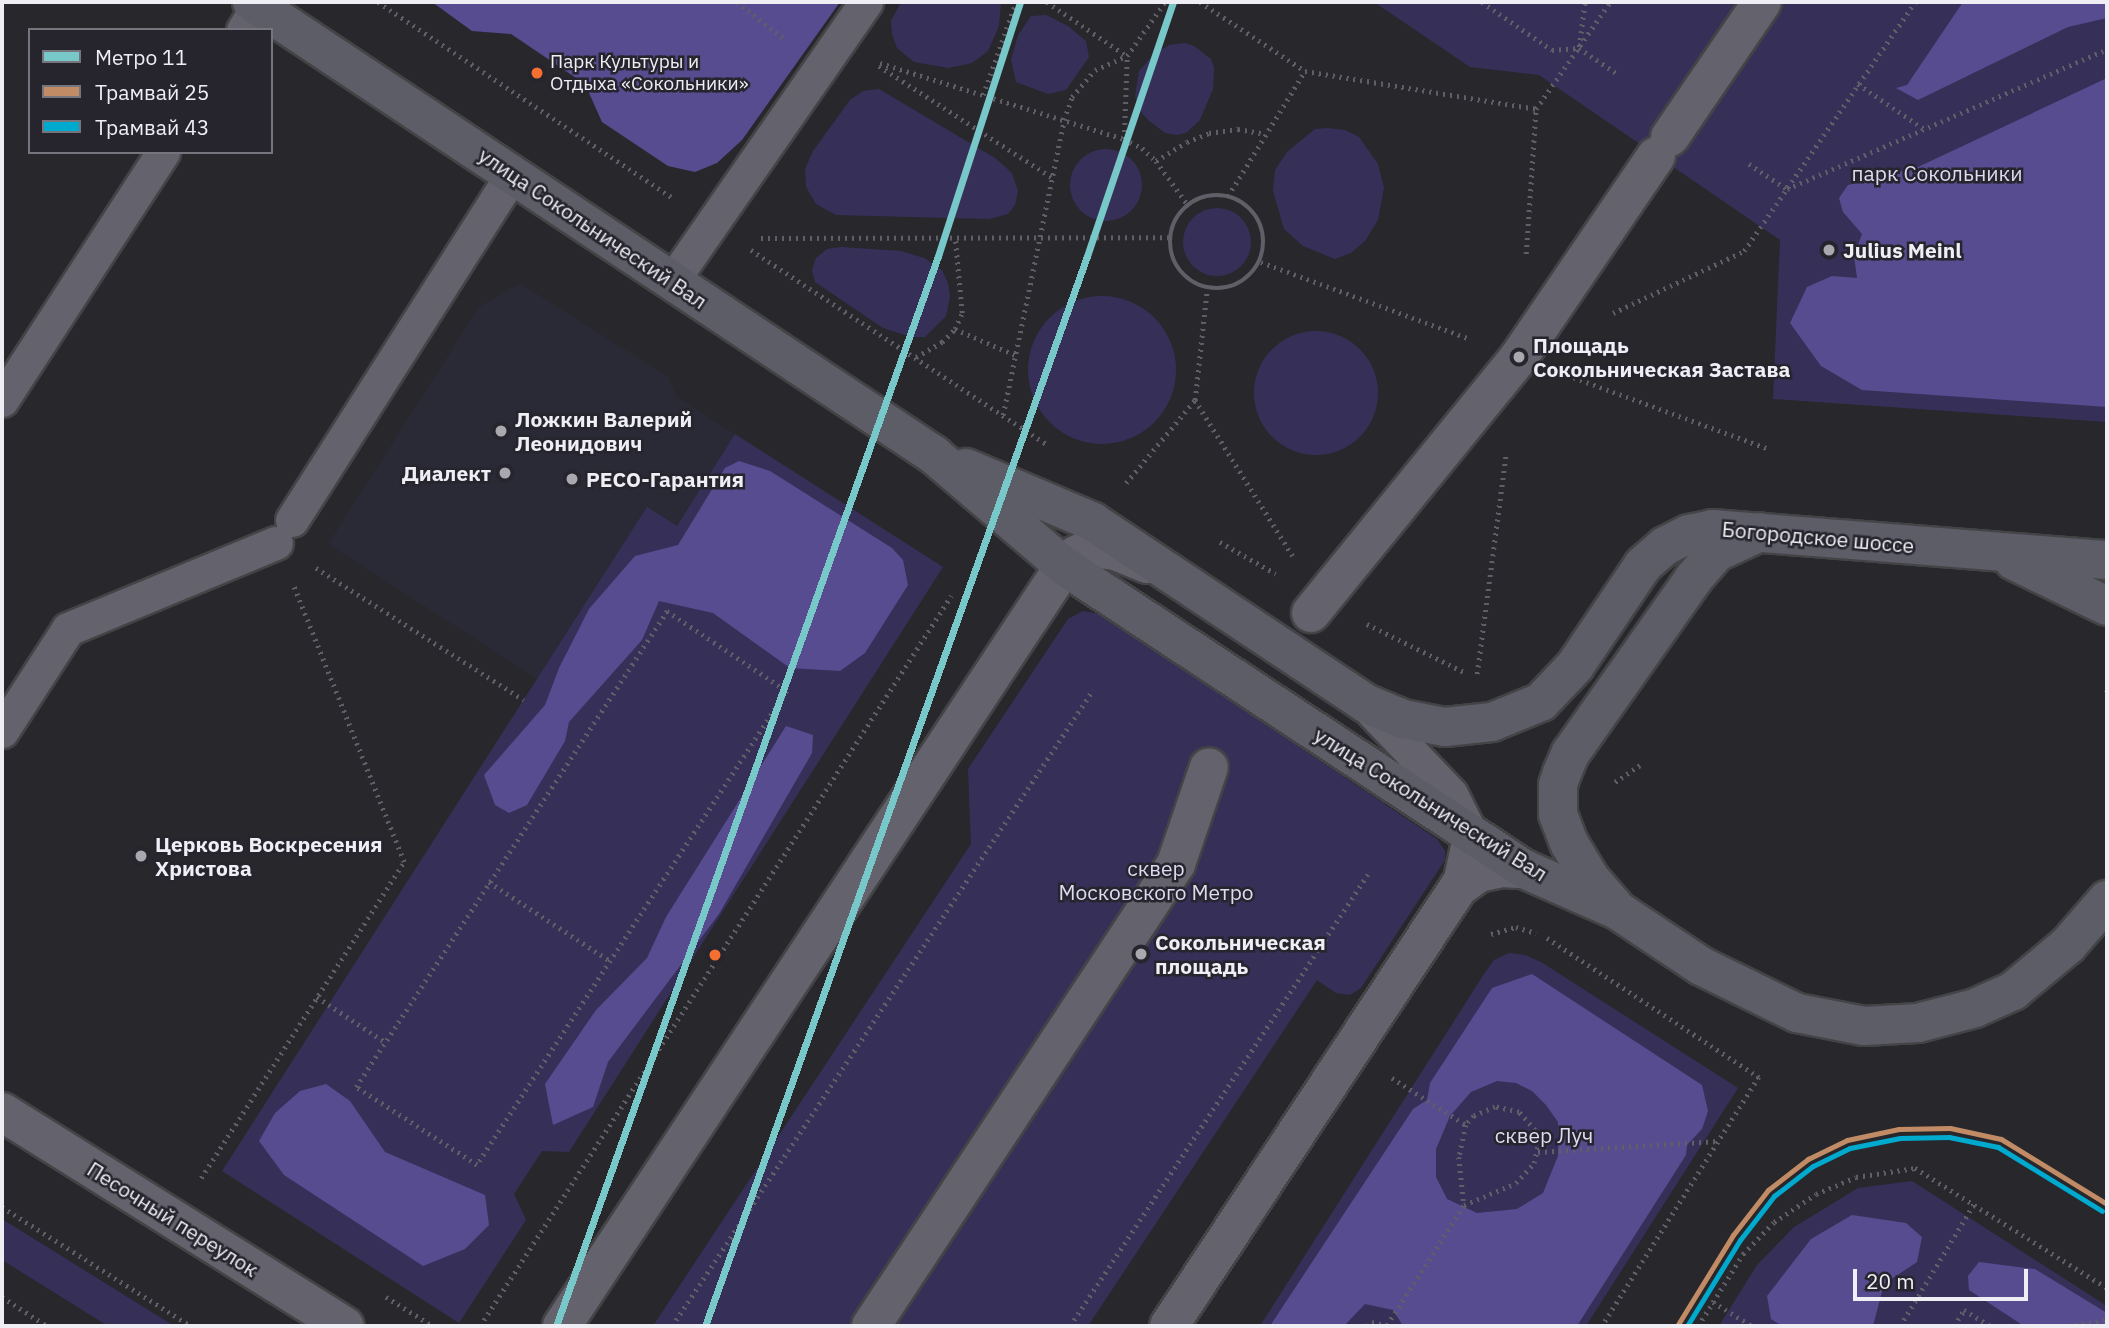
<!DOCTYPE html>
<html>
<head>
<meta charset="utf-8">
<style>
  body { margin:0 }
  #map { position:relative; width:2109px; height:1328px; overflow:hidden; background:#27272c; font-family:"IBM Plex Sans",sans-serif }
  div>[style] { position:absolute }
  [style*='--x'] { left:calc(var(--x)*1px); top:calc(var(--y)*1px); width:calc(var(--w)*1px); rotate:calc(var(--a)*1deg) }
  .built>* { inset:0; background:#2a2a36 }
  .green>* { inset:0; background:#363059 }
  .round { border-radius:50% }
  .forest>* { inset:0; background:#564c8f }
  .path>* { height:4.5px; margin-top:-2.25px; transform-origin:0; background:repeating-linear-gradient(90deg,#605f67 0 2px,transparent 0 7px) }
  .path>.ring { margin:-2.25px; padding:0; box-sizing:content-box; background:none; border:4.5px solid #605f67; border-radius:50% }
  .roads { filter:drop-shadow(2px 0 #444447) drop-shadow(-2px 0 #444447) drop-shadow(0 2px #444447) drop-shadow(0 -2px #444447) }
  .service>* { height:33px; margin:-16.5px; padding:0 16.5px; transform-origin:16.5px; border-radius:16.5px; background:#64636d }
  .pedestrian>* { height:38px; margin:-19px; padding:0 19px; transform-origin:19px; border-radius:19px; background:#64636d }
  .minor>* { height:38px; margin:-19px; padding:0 19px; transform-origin:19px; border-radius:19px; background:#64636d }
  .secondary>* { height:38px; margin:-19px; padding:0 19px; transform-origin:19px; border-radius:19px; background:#5d5d68 }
  .tram-1>* { height:5px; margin:-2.5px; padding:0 2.5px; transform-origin:2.5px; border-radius:2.5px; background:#c18c65 }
  .tram-2>* { height:5px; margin:-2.5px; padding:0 2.5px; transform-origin:2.5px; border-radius:2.5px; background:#00a9ce }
  .metro-1>* { height:7px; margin:-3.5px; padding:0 3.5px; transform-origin:3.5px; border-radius:3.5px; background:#78c7c9 }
  .dots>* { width:19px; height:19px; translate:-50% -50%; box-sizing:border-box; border:4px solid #26252e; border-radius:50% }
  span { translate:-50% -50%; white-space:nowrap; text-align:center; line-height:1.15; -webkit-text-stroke:5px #26252e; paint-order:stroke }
  .bus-label { font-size:19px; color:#eeeef4 }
  .left { translate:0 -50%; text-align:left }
  .park-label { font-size:21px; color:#dddbf1 }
  .street-label { font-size:21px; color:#eeeef4 }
  .poi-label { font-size:21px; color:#eeeef4; font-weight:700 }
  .right { translate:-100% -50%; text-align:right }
  .frame { position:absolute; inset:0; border:4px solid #eeeef4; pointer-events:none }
  .legend { position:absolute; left:28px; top:28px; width:245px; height:126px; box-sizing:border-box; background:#26252e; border:2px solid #76757d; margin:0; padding:9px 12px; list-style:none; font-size:21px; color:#eeeef4 }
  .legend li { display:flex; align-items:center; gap:14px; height:35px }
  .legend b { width:35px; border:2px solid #76757d }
  .scale { position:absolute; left:1853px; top:1269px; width:175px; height:32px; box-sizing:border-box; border:4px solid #eeeef4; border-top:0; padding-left:9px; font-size:21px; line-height:24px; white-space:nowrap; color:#eeeef4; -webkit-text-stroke:5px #26252e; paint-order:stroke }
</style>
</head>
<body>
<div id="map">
  <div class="built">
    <i style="clip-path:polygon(520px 283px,668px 377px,677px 397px,735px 434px,677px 526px,647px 508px,537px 679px,328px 544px,479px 307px)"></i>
  </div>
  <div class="green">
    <i style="clip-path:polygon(901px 2px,1001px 2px,999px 26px,988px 51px,972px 63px,949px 68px,914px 62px,897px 48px,892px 34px,891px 21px)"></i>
    <i style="clip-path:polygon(1374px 2px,2107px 2px,2107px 422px,1773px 399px,1780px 240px,1539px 75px,1470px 67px)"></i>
    <i style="clip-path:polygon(1046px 15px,1068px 26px,1086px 41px,1089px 57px,1066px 90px,1048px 94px,1016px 82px,1011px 60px,1018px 35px,1031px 16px)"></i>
    <i style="clip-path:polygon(1185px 43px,1194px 46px,1211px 59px,1214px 68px,1213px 89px,1200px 120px,1186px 133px,1177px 135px,1165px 133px,1148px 120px,1139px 110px,1135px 96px,1139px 71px,1154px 54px,1169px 45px)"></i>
    <i style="clip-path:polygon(879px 89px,995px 158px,1012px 173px,1018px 191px,1015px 205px,1008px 214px,989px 219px,836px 215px,816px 204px,806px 187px,805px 169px,813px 151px,850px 100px,863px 91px)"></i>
    <i style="clip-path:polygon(1328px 128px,1345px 130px,1359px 137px,1378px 164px,1384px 188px,1378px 220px,1365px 241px,1351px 253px,1335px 259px,1303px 246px,1284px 229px,1273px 191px,1275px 170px,1287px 152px,1315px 129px)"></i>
    <i class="round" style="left:1070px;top:149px;width:72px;height:72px"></i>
    <i class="round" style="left:1183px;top:208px;width:68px;height:68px"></i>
    <i style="clip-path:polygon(841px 247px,901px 251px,924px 258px,942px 270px,948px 283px,950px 297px,946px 316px,925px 337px,911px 337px,883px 328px,815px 282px,812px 270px,816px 258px,827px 249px)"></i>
    <i class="round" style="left:1028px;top:296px;width:148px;height:148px"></i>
    <i class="round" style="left:1254px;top:331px;width:124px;height:124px"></i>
    <i style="clip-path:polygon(735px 434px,943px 567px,569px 1152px,542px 1151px,514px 1194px,526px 1220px,459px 1323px,222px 1171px,647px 507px,677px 526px)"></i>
    <i style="clip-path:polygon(1083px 611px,1100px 614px,1437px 839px,1445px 851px,1445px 860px,1361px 988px,1350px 995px,1336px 993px,1317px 980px,1088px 1326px,653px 1326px,971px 844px,968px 769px,1068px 619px)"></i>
    <i style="clip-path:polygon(1509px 953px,1525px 955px,1541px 962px,1738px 1088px,1586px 1326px,1260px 1326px,1484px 974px,1494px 960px)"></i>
    <i style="clip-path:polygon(1912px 1181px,2107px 1306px,2107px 1326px,1719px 1326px,1757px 1265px,1794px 1227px,1858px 1188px)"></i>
    <i style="clip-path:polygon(2px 1219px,171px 1324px,170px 1326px,108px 1326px,2px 1260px)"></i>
  </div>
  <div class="forest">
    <i style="clip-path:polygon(432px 2px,840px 2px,742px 140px,717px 163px,695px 172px,668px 166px,602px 122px,585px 84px,511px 34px,472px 31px)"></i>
    <i style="clip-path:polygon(1963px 2px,2107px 2px,2107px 18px,2068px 27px,1918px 100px,1896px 88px,1907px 85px)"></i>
    <i style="clip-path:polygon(2107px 78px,2107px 407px,1862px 390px,1821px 366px,1790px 323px,1807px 287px,1832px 276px,1857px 278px,1854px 256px,1862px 234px,1843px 212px,1839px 198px,1848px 185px,1918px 167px)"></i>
    <i style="clip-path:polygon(739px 461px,770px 471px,892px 548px,903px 560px,908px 585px,865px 653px,840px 671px,790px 668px,713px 613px,659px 601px,642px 640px,569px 722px,565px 741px,527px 805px,509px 813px,495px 805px,484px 775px,545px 705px,559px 668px,589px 609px,635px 556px,678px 545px,725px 468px)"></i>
    <i style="clip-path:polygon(786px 726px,813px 735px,812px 753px,719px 914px,608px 1062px,593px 1107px,553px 1125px,545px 1084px,596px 1010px,647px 958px,666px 917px)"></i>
    <i style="clip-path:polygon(evenodd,1532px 974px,1702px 1085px,1708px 1111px,1702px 1129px,1687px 1145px,1686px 1155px,1577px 1326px,1403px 1326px,1393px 1310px,1365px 1304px,1344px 1326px,1270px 1326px,1413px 1109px,1427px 1100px,1430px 1083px,1492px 988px,1532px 974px,1497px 1081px,1516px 1083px,1532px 1091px,1546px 1105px,1558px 1122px,1558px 1156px,1543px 1193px,1517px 1209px,1477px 1213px,1447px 1199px,1436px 1177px,1436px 1149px,1450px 1116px,1471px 1092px,1497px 1081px)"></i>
    <i style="clip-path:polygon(326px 1084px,350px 1101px,385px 1152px,485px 1195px,489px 1225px,465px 1249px,423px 1266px,284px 1175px,259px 1141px,275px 1113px,300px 1091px)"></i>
    <i style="clip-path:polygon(1852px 1215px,1906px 1223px,1922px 1237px,1917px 1262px,1884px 1284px,1873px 1326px,1782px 1326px,1771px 1319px,1767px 1296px,1811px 1239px)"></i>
    <i style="clip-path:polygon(1979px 1262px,2035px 1269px,2107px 1313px,2107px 1326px,2024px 1326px,1969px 1290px,1968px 1276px)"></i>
  </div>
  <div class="path">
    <i style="--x:378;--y:2;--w:352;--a:33.6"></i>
    <i style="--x:737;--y:2;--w:58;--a:38"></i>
    <i style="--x:1047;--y:2;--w:97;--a:34"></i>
    <i style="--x:1200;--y:2;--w:126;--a:33.3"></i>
    <i style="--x:1305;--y:71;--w:234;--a:9.3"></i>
    <i style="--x:1482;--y:2;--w:85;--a:34.4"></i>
    <i style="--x:1552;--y:50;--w:27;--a:-4"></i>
    <i style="--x:1579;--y:48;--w:45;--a:34"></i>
    <i style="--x:1579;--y:47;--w:45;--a:-82.4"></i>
    <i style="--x:880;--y:63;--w:256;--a:17.3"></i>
    <i style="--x:1124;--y:139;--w:20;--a:27"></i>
    <i style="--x:1142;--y:148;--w:19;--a:43"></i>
    <i style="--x:1156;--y:161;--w:54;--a:54"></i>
    <i style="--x:879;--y:66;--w:205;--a:32.8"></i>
    <i style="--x:1858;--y:84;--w:80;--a:34.3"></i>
    <i style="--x:983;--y:95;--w:99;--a:-70.5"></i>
    <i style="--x:1124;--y:139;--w:83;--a:-87.9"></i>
    <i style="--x:1127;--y:56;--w:66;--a:-54.9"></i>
    <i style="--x:1156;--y:161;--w:36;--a:-32"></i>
    <i style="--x:1187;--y:142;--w:24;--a:-22"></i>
    <i style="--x:1209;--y:133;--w:29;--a:-8"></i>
    <i style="--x:1238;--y:129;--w:27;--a:10"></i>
    <i style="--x:1749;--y:164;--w:45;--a:33.3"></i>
    <i style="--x:1787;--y:189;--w:349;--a:-23.6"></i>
    <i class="ring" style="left:1170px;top:195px;width:89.5px;height:89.5px"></i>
    <i style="--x:1228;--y:196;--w:147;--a:-58.4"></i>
    <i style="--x:761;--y:238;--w:409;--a:-0.1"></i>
    <i style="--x:751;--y:250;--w:355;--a:33.3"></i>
    <i style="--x:1526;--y:254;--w:145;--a:-86.1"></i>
    <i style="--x:1536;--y:109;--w:130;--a:-55.3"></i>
    <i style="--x:1261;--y:262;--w:223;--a:20.2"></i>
    <i style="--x:1613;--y:313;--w:145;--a:-25.3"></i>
    <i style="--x:1744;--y:251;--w:302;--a:-55.5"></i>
    <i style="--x:955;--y:329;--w:65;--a:23.4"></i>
    <i style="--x:916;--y:357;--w:30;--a:-30"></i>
    <i style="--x:942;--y:342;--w:18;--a:-45"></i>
    <i style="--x:955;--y:329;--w:17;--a:-66"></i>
    <i style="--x:962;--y:313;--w:76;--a:-95.3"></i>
    <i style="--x:1567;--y:375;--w:215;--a:20.1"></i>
    <i style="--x:1195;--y:400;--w:184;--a:57.9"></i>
    <i style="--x:1003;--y:415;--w:301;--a:-78.3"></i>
    <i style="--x:1064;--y:120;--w:24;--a:-71"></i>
    <i style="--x:1072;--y:97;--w:35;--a:-50"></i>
    <i style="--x:1095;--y:70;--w:35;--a:-24"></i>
    <i style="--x:1126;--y:483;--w:108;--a:-50.3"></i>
    <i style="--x:1195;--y:400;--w:112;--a:-83.8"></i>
    <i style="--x:1220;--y:542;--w:64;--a:29.7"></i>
    <i style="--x:316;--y:568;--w:246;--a:32.4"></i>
    <i style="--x:667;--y:611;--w:144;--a:33.7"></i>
    <i style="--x:787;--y:691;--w:566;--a:123.19"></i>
    <i style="--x:477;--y:1165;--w:144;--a:-147.2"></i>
    <i style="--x:356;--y:1087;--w:569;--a:-56.84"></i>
    <i style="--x:1367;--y:624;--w:110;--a:26.3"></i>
    <i style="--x:1477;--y:674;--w:222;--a:-82.5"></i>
    <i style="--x:2105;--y:693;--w:2;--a:-27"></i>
    <i style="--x:1615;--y:782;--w:30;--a:-34"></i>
    <i style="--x:489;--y:882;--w:145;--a:33.1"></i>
    <i style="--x:1491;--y:934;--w:26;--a:-16"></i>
    <i style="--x:1516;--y:927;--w:21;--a:17"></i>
    <i style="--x:1547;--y:938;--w:254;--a:33.3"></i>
    <i style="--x:1759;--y:1077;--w:294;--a:122.2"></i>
    <i style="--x:317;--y:997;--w:82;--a:33.5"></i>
    <i style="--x:1392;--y:1078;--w:88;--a:32.4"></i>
    <i style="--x:1538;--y:1152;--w:181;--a:-3.5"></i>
    <i style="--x:201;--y:1178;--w:376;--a:-57.3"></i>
    <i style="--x:404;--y:862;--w:298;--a:-111.8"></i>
    <i style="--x:2;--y:1207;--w:223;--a:32.2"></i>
    <i style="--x:2;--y:1297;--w:54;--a:32.8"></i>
    <i style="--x:386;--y:1297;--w:55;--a:31.7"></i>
    <i style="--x:1713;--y:1302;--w:46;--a:31.6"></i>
    <i style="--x:1387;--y:1325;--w:143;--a:-57.3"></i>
    <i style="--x:1464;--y:1205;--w:56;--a:-22.9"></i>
    <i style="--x:1516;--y:1183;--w:27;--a:-48"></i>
    <i style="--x:1534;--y:1163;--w:23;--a:-77"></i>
    <i style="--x:1539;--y:1141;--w:12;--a:-110"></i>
    <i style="--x:1535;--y:1130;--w:24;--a:-132"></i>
    <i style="--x:1519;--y:1112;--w:25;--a:-168"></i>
    <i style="--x:1495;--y:1107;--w:23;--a:157"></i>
    <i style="--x:1474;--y:1116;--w:12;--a:132"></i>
    <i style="--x:1466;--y:1125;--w:33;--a:102"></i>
    <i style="--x:1459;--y:1157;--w:48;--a:84.1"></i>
    <i style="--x:480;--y:1326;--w:869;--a:-57.17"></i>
    <i style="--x:672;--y:1326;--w:763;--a:-56.5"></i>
    <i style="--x:1070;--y:1326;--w:541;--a:-56.6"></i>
    <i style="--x:1366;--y:1326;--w:7;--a:-34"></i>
    <i style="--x:1372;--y:1322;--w:16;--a:14"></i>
    <i style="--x:1698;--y:1326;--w:85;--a:-58"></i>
    <i style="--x:1743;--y:1254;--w:45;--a:-45.9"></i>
    <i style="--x:1774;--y:1222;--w:50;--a:-33.7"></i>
    <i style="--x:1816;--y:1194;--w:43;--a:-23"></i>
    <i style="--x:1856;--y:1177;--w:60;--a:-8.7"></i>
    <i style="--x:1915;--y:1168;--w:226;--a:32"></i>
    <i style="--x:1900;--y:1326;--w:143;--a:-58.8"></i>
    <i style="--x:1954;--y:1326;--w:19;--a:-58"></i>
    <i style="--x:1964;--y:1310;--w:31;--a:31"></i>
    <i style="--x:2068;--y:1326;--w:39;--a:-9"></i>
  </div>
  <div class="roads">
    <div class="service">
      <i style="--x:243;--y:30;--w:28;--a:-58"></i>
      <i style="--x:672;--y:281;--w:340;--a:-55.2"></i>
      <i style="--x:2;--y:400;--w:296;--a:-57"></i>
      <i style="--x:292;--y:520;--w:409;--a:-57.5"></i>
      <i style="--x:1365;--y:704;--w:124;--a:46.3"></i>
      <i style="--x:1451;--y:794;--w:42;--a:63.4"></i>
      <i style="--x:1470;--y:832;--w:57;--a:102.1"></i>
      <i style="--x:2;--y:731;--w:121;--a:-57.1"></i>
      <i style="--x:68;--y:629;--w:225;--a:-22.5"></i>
    </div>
    <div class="pedestrian">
      <i style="--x:1670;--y:137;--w:163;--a:-55.7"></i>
      <i style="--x:1311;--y:613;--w:330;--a:-50.9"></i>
      <i style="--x:1519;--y:357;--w:243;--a:-55.7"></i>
      <i style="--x:871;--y:1326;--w:554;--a:-56.57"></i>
      <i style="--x:1176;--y:864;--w:102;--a:-71.2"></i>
    </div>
    <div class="minor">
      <i style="--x:2;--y:1112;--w:404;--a:32"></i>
      <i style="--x:562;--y:1326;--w:911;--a:-56.55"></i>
      <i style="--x:1064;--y:566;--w:16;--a:-43"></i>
      <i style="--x:1076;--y:555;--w:17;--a:-25"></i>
      <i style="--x:1091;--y:548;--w:24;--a:7"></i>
      <i style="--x:1115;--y:551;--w:35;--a:22"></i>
      <i style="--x:1169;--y:1326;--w:525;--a:-56.58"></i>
      <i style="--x:1458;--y:888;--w:26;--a:-36"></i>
      <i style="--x:1479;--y:873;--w:24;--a:-12"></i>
      <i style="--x:1502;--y:868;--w:22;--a:3"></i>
    </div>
    <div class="secondary">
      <i style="--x:252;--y:2;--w:819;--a:33.59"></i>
      <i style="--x:934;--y:455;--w:171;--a:40.5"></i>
      <i style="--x:1064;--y:566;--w:551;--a:33.37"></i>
      <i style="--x:1524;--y:869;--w:102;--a:23.8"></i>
      <i style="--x:1617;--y:910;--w:101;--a:33.7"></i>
      <i style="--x:1701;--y:966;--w:107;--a:26.1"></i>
      <i style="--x:1797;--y:1013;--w:68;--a:11"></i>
      <i style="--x:1864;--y:1026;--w:54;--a:-3.2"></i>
      <i style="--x:1918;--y:1023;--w:59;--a:-14.7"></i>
      <i style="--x:1975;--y:1008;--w:42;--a:-24.1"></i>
      <i style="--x:2013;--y:991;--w:72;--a:-39.9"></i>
      <i style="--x:2068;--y:945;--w:60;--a:-49.1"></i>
      <i style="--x:966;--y:468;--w:138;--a:23"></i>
      <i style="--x:1093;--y:522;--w:327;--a:33.6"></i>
      <i style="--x:1365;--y:703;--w:41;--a:22.8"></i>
      <i style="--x:1403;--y:719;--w:43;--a:10.8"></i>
      <i style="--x:1445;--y:727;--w:47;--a:-6.1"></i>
      <i style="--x:1492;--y:722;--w:53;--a:-22.2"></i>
      <i style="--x:1541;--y:702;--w:50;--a:-46.6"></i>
      <i style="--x:1575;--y:666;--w:122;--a:-56"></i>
      <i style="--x:1643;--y:565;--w:29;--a:-41"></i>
      <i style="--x:1665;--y:546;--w:27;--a:-27"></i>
      <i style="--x:1689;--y:534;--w:24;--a:-12"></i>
      <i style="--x:1712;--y:529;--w:396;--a:4.5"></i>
      <i style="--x:2014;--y:561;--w:103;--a:25.8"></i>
      <i style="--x:1614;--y:906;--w:37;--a:-131"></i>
      <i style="--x:1590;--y:878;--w:41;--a:-121"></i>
      <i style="--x:1569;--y:843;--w:31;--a:-111"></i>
      <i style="--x:1558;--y:814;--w:29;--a:-90"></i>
      <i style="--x:1558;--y:785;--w:13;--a:-72"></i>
      <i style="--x:1562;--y:773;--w:21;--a:-67"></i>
      <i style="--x:1570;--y:754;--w:215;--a:-54.8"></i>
      <i style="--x:1694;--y:578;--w:35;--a:-49"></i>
      <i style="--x:1717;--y:552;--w:47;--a:-24.9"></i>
    </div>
  </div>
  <div class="tram-1">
    <i style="--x:1677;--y:1326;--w:107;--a:-58.4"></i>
    <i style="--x:1733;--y:1235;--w:57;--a:-52.1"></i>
    <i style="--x:1768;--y:1190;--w:51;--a:-37.8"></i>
    <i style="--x:1808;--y:1159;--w:43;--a:-26"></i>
    <i style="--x:1847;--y:1140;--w:53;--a:-11.9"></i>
    <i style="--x:1899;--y:1129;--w:51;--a:-1.1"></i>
    <i style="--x:1950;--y:1128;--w:52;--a:12.2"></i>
    <i style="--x:2001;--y:1139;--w:124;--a:31.5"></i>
  </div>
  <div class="tram-2">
    <i style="--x:1687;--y:1326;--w:101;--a:-58.4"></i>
    <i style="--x:1740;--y:1240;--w:56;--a:-52.3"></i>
    <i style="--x:1774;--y:1196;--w:49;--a:-37.6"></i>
    <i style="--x:1813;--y:1166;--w:41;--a:-25.9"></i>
    <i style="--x:1850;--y:1148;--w:51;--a:-11.3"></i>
    <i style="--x:1900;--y:1138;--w:49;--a:-1.2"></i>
    <i style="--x:1949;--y:1137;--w:50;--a:11.5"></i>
    <i style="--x:1998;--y:1147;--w:122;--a:31.6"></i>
  </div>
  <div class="metro-1">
    <i style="--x:556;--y:1326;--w:1136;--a:-70.35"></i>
    <i style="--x:938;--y:256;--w:267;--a:-72.1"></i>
    <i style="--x:705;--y:1326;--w:1136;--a:-70.35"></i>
    <i style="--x:1087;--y:256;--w:268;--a:-71.3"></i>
  </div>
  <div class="dots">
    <i style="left:537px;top:73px;background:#f46f30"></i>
    <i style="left:1829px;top:250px;background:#a8a8ae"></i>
    <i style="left:1519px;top:357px;background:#a8a8ae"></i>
    <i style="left:501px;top:431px;background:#a8a8ae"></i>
    <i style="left:505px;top:473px;background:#a8a8ae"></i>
    <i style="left:572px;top:479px;background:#a8a8ae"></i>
    <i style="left:141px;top:856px;background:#a8a8ae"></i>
    <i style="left:1141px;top:954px;background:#a8a8ae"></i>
    <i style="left:715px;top:955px;background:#f46f30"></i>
  </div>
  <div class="bus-label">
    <span class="left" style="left:550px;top:73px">Парк Культуры и<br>Отдыха «Сокольники»</span>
  </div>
  <div class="park-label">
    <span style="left:1937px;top:173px">парк Сокольники</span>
    <span style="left:1156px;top:880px">сквер<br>Московского Метро</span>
    <span style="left:1544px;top:1135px">сквер Луч</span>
  </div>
  <div class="street-label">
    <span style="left:593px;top:228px;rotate:34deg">улица Сокольнический Вал</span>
    <span style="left:1818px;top:537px;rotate:5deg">Богородское шоссе</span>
    <span style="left:1431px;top:804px;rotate:32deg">улица Сокольнический Вал</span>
    <span style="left:173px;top:1219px;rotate:32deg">Песочный переулок</span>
  </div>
  <div class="poi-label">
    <span class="left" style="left:1843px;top:250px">Julius Meinl</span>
    <span class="left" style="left:1533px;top:357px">Площадь<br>Сокольническая Застава</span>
    <span class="left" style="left:515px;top:431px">Ложкин Валерий<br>Леонидович</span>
    <span class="right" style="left:491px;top:473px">Диалект</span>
    <span class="left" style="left:586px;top:479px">РЕСО-Гарантия</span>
    <span class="left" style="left:155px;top:856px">Церковь Воскресения<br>Христова</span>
    <span class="left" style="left:1155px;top:954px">Сокольническая<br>площадь</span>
  </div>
  <div class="frame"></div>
  <ul class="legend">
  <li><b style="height:9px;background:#78c7c9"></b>Метро 11</li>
  <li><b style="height:9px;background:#c18c65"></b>Трамвай 25</li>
  <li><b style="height:9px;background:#00a9ce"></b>Трамвай 43</li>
  </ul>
  <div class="scale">20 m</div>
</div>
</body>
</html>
